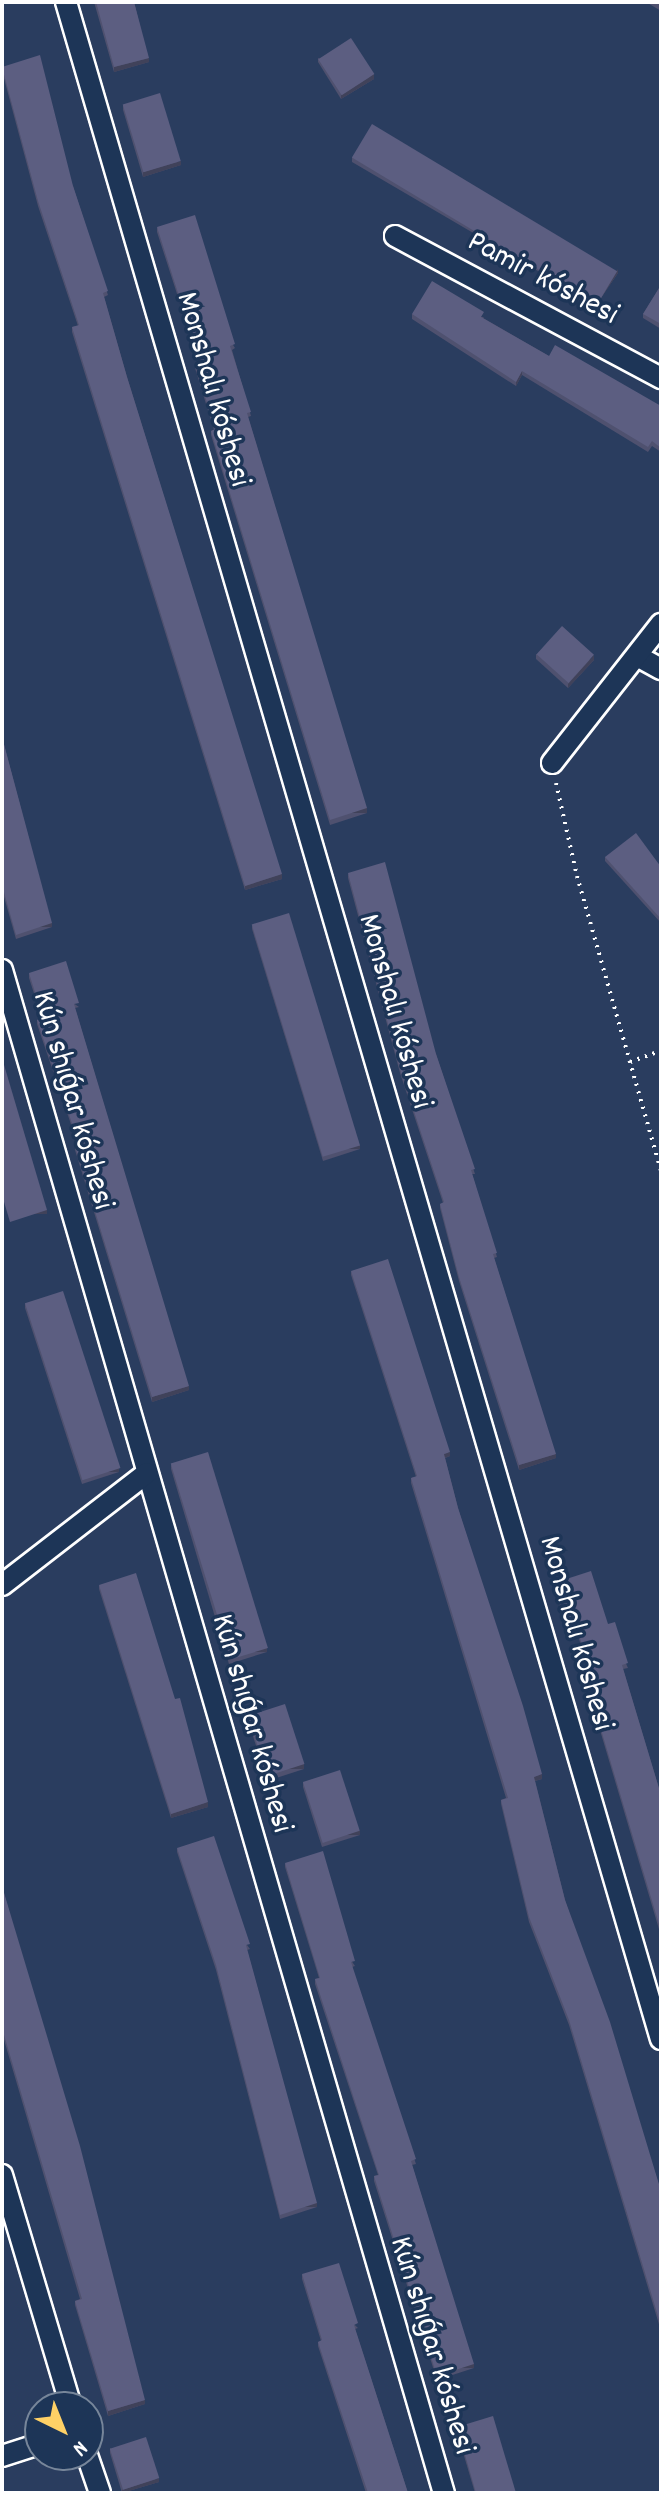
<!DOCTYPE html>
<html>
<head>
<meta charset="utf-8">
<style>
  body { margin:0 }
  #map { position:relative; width:663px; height:2495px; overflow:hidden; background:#2a3d5f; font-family:Dekko,sans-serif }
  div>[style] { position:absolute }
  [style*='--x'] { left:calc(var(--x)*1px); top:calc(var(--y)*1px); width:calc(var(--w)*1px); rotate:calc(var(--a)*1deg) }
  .path>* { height:4px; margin-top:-2px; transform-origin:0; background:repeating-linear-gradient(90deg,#fff 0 2px,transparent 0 8px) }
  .roads { filter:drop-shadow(2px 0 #fff) drop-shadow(-2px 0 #fff) drop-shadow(0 2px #fff) drop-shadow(0 -2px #fff) }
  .minor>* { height:20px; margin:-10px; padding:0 10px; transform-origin:10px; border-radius:10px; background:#1d3557 }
  .wall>* { inset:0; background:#4f516f }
  .shaded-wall>* { inset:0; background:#40425a; transform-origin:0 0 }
  .building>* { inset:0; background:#5c5e81; transform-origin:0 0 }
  span { translate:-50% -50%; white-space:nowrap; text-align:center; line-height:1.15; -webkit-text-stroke:7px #1d3557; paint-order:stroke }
  .street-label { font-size:32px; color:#fff }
  .frame { position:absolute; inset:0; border:4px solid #fff; pointer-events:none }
  .north { position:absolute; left:24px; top:2391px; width:80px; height:80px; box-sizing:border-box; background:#1d3557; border:2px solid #77869a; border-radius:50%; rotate:137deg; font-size:22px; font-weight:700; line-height:32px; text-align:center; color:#fff }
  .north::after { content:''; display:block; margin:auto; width:28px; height:36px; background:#ffd166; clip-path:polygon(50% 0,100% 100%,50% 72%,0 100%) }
</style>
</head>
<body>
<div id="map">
  <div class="path">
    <i style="--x:556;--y:783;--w:95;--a:77.3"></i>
    <i style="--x:577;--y:876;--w:307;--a:74.1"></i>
    <i style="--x:630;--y:1062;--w:33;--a:-20"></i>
  </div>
  <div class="roads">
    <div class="minor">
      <i style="--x:66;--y:2;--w:2122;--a:73.72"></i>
      <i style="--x:395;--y:236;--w:302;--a:28.1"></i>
      <i style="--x:639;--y:657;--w:25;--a:29"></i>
      <i style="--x:552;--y:763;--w:177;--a:-51.9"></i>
      <i style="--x:2;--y:970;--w:1586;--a:73.82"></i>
      <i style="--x:2;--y:1585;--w:183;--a:-37.7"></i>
      <i style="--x:2;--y:2175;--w:242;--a:73.4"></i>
      <i style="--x:87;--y:2455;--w:40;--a:71.1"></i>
      <i style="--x:2;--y:2456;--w:40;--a:-18"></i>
    </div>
  </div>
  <div class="wall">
    <i style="clip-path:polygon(94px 2px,134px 2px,149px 62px,114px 72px)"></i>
    <i style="clip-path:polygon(646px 2px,661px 2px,661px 11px)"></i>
    <i style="clip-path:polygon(318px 58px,374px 79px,341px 99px,318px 62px)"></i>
    <i style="clip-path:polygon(2px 67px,73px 186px,108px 295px,104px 297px,127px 377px,282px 879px,245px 890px,72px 332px,72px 327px,78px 326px,38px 206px,2px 71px)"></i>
    <i style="clip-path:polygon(123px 105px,181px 165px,143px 177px,123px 110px)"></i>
    <i style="clip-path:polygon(352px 157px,618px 273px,596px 305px,352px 162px)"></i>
    <i style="clip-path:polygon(157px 227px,235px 348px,232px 350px,251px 416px,248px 417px,367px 813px,330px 825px,211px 435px,211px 431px,214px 430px,195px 368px,195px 363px,199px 362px,157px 232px)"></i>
    <i style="clip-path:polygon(661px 285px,661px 329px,643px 318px,643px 314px)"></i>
    <i style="clip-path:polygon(412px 314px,484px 317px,483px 318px,549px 356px,661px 406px,661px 452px,652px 446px,648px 452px,522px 375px,516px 386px,412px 319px)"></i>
    <i style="clip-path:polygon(536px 654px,594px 660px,568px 688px,536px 659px)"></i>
    <i style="clip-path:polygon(2px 737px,52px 927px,16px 939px,2px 890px)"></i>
    <i style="clip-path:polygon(605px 857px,661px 867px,661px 923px,605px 861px)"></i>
    <i style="clip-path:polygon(348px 873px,436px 1054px,475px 1174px,472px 1174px,497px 1257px,494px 1258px,556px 1458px,519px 1470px,459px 1281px,440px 1208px,440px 1204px,443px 1203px,400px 1073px,348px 878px)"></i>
    <i style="clip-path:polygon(252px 925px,360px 1149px,323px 1161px,252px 929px)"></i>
    <i style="clip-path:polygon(29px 973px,79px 1007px,75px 1008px,189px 1390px,152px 1402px,75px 1150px,75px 1146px,78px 1145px,37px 1024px,37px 1020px,42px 1018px,29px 978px)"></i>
    <i style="clip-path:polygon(351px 1271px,450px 1456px,445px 1458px,458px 1508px,542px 1779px,535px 1781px,565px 1900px,661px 2191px,661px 2331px,569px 2025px,529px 1922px,501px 1804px,501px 1800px,506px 1798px,411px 1483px,411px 1478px,416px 1477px,351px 1275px)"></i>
    <i style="clip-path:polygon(25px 1303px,119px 1472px,82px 1484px,25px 1308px)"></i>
    <i style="clip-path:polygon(171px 1464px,267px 1652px,229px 1664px,171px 1469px)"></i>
    <i style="clip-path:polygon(554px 1583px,608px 1624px,628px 1668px,623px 1669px,661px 1795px,661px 1936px,594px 1710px,594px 1706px,599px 1704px,575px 1626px,567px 1629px,554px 1588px)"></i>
    <i style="clip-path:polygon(99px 1585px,175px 1699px,208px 1807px,171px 1818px,99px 1589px)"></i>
    <i style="clip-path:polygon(248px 1716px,304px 1769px,267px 1781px,248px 1720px)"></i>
    <i style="clip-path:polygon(303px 1782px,360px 1835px,322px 1847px,303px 1787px)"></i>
    <i style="clip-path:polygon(177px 1848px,250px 1949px,247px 1950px,317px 2207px,280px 2219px,216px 1970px,177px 1852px)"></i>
    <i style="clip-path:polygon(285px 1863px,355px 1966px,352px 1967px,416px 2164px,412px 2165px,474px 2368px,437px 2380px,374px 2181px,374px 2176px,378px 2175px,315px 1984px,315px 1979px,319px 1978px,285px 1867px)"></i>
    <i style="clip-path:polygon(2px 1886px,145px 2404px,108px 2416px,75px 2305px,75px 2301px,80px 2299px,2px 2033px)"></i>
    <i style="clip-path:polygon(302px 2274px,358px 2328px,355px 2329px,408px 2493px,366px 2493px,318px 2346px,318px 2342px,321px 2341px,302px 2279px)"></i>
    <i style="clip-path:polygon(457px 2427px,516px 2493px,475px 2493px,457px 2432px)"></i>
    <i style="clip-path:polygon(110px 2448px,159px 2482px,122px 2493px,110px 2453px)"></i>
  </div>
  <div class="shaded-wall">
    <i style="clip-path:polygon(149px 58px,149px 62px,114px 72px,114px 67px)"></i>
    <i style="clip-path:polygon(374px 74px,374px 79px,341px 99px,341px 95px)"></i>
    <i style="clip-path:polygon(181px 161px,181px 165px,143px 177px,143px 172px)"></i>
    <i style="clip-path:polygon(618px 269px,618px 273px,596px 305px,596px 301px)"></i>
    <i style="clip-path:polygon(522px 371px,522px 375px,516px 386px,516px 382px)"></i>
    <i style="clip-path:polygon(594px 655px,594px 660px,568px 688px,568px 684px)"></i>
    <i style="left:367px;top:808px;width:5px;height:39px;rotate:90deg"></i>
    <i style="clip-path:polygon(282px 874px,282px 879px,245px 890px,245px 886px)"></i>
    <i style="left:52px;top:923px;width:4px;height:38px;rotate:90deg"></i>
    <i style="left:360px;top:1145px;width:4px;height:39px;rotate:90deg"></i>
    <i style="left:47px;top:1210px;width:4px;height:39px;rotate:90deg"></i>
    <i style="clip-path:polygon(189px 1386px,189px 1390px,152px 1402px,152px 1397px)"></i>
    <i style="clip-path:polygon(450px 1452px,450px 1456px,444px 1458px,444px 1454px)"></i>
    <i style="clip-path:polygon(556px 1454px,556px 1458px,519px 1470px,519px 1465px)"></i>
    <i style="left:119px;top:1468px;width:4px;height:39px;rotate:90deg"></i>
    <i style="clip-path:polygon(575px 1622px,575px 1626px,567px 1629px,567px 1624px)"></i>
    <i style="left:267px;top:1648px;width:4px;height:40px;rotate:90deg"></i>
    <i style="left:304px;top:1764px;width:5px;height:39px;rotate:90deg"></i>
    <i style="clip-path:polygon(542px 1774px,542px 1779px,534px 1781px,534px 1777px)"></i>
    <i style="clip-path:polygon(208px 1802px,208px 1807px,171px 1818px,171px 1814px)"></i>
    <i style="left:360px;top:1831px;width:4px;height:40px;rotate:90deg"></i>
    <i style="left:317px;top:2203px;width:4px;height:39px;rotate:90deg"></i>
    <i style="left:474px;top:2364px;width:4px;height:39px;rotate:90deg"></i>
    <i style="clip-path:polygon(145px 2400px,145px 2404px,108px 2416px,108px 2411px)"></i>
    <i style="clip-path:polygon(159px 2478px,159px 2482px,122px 2493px,122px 2490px)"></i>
  </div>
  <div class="building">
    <i style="clip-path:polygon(96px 2px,134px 2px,149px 58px,114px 67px)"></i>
    <i style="left:351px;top:38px;width:43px;height:39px;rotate:57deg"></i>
    <i style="clip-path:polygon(40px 55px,73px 186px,108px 291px,103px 293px,127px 377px,282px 874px,245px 886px,72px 327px,79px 325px,38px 201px,2px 67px)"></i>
    <i style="left:160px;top:93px;width:71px;height:39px;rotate:73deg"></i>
    <i style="left:372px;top:124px;width:286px;height:39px;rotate:31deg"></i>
    <i style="clip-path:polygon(195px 215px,235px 344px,230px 346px,251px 412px,247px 413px,367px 808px,330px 820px,211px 431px,215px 429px,195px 363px,200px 362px,157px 227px)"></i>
    <i style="clip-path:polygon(432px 281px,484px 312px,481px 317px,549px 356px,555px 345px,661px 406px,661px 448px,652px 441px,648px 447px,522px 371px,516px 382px,412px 314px)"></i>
    <i style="clip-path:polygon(661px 285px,661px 324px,643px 314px)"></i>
    <i style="left:562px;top:626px;width:43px;height:38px;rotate:42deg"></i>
    <i style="clip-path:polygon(2px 737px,52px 923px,16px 935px,2px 885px)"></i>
    <i style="clip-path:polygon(636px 833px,661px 867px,661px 919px,605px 857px)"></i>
    <i style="clip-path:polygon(385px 862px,436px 1054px,475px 1169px,471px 1170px,497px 1253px,493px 1254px,556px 1454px,519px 1465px,459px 1277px,440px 1204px,444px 1202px,400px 1069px,348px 873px)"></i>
    <i style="left:289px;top:913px;width:243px;height:39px;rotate:73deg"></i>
    <i style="clip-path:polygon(66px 961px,79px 1003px,74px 1004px,189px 1386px,152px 1397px,75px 1146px,79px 1144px,37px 1020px,43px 1018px,29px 973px)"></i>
    <i style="clip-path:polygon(2px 1058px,47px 1210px,10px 1222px,2px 1195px)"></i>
    <i style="clip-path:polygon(388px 1259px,450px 1452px,444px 1454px,458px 1508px,523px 1706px,542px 1774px,534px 1777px,565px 1900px,610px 2022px,661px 2191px,661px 2326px,569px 2020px,529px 1917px,501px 1800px,508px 1798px,411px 1478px,417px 1476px,351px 1271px)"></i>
    <i style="left:63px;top:1291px;width:186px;height:40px;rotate:72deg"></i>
    <i style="left:208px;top:1452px;width:205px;height:39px;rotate:73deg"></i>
    <i style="clip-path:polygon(591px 1571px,608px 1624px,615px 1622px,628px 1663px,622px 1665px,661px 1795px,661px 1931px,594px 1706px,600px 1704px,575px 1622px,567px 1624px,554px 1583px)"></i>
    <i style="clip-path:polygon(136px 1573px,175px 1699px,180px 1698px,208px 1802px,171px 1814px,99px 1585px)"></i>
    <i style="left:285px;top:1704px;width:63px;height:39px;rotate:72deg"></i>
    <i style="left:340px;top:1770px;width:64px;height:39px;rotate:72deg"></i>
    <i style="clip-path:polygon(214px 1836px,250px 1944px,246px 1945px,317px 2203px,280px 2215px,216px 1965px,177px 1848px)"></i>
    <i style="clip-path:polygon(323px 1851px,355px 1961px,351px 1962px,416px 2159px,411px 2161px,474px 2364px,437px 2376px,374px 2176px,379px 2175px,315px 1979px,320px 1978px,285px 1863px)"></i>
    <i style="clip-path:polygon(2px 1886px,80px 2146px,145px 2400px,108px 2411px,75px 2301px,82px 2299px,2px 2028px)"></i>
    <i style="clip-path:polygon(339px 2263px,358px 2323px,354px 2325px,408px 2493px,368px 2493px,318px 2342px,322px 2340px,302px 2274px)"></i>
    <i style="clip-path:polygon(493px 2416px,516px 2493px,476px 2493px,457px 2427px)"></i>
    <i style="left:146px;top:2437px;width:43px;height:38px;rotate:72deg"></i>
  </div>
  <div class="street-label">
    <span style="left:542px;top:280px;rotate:28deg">Pamir kóshesi</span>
    <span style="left:211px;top:390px;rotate:74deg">Monshalı kóshesi</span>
    <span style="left:393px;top:1012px;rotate:74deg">Monshalı kóshesi</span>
    <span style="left:71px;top:1101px;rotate:74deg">Kún shıǵar kóshesi</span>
    <span style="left:574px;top:1634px;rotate:74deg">Monshalı kóshesi</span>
    <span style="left:250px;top:1724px;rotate:74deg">Kún shıǵar kóshesi</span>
    <span style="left:430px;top:2346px;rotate:73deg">Kún shıǵar kóshesi</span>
  </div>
  <div class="frame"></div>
  <div class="north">N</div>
</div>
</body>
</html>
